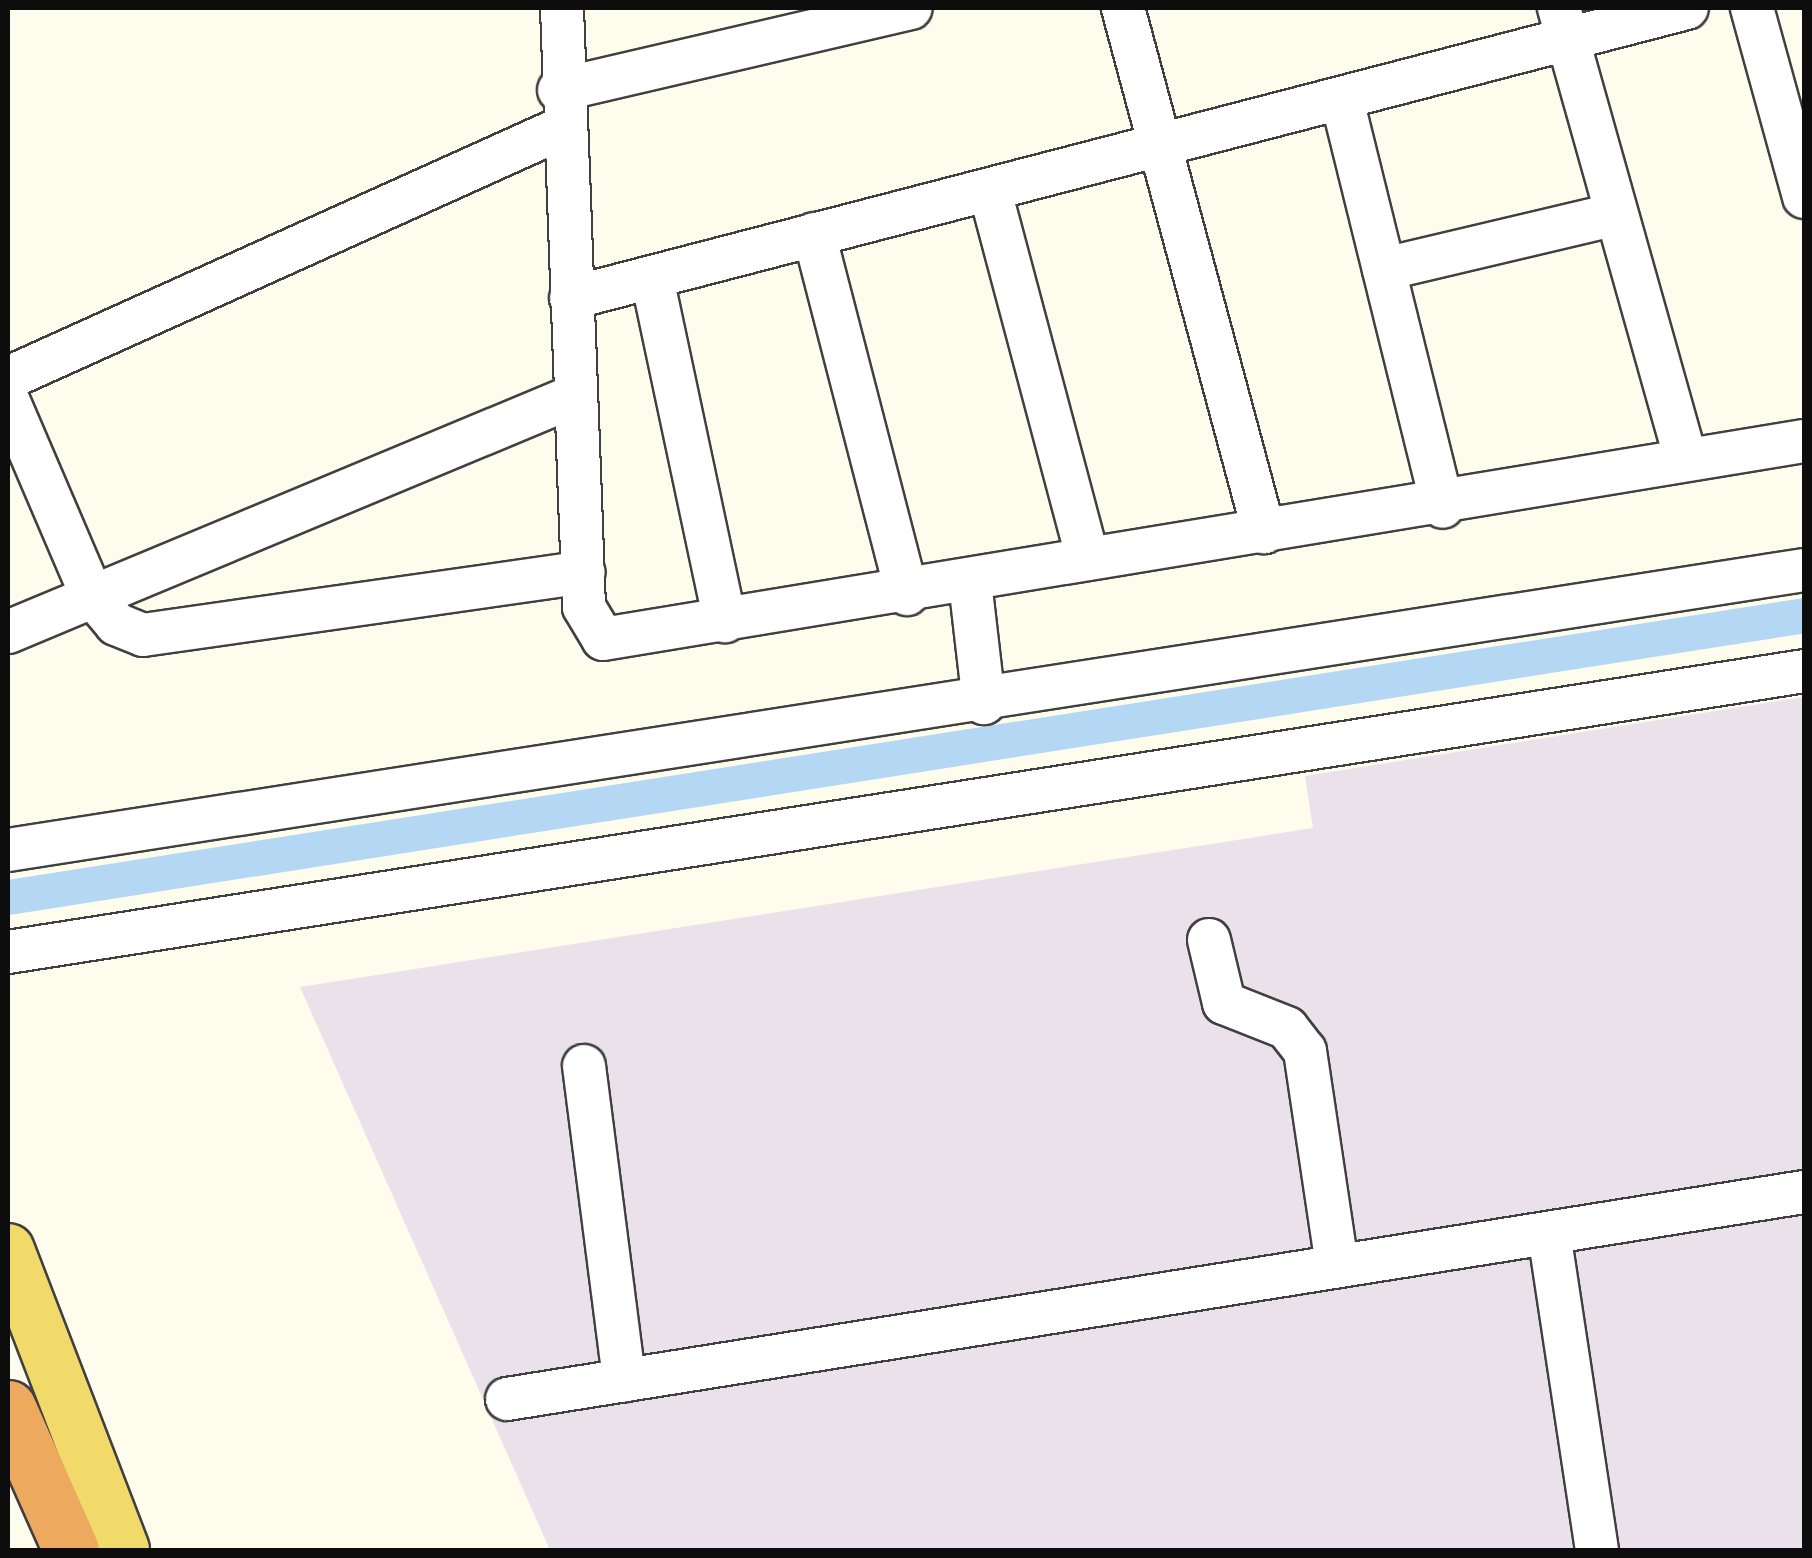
<!DOCTYPE html>
<html>
<head>
<meta charset="utf-8">
<style>
  body { margin:0 }
  #map { position:relative; width:1812px; height:1558px; overflow:hidden; background:#fefced; font-family:"Libre Baskerville",serif }
  div>[style] { position:absolute }
  [style*='--x'] { left:calc(var(--x)*1px); top:calc(var(--y)*1px); width:calc(var(--w)*1px); rotate:calc(var(--a)*1deg) }
  .industrial>* { inset:0; background:#ebe1eb }
  .canal>* { height:35px; margin:-17.5px; padding:0 17.5px; transform-origin:17.5px; border-radius:17.5px; background:#b4d7f3 }
  .roads { filter:drop-shadow(2px 0 #404040) drop-shadow(-2px 0 #404040) drop-shadow(0 2px #404040) drop-shadow(0 -2px #404040) }
  .minor>* { height:42px; margin:-21px; padding:0 21px; transform-origin:21px; border-radius:21px; background:#fff }
  .major>* { height:52px; margin:-26px; padding:0 26px; transform-origin:26px; border-radius:26px; background:#f1da6a }
  .highway>* { height:55px; margin:-27.5px; padding:0 27.5px; transform-origin:27.5px; border-radius:27.5px; background:#eda95d }
  span { translate:-50% -50%; white-space:nowrap; text-align:center; line-height:1.15; -webkit-text-stroke:10px #fff; paint-order:stroke }
  .frame { position:absolute; inset:0; border:10px solid #0d0d0d; pointer-events:none }
</style>
</head>
<body>
<div id="map">
  <div class="industrial">
    <i style="clip-path:polygon(1804px 697px,1804px 1550px,550px 1550px,300px 987px,1313px 828px,1305px 776px)"></i>
  </div>
  <div class="canal">
    <i style="--x:8;--y:897;--w:1818;--a:-8.92"></i>
  </div>
  <div class="roads">
    <div class="minor">
      <i style="--x:562;--y:8;--w:599;--a:87.9"></i>
      <i style="--x:584;--y:607;--w:37;--a:59"></i>
      <i style="--x:603;--y:639;--w:1217;--a:-9.36"></i>
      <i style="--x:1123;--y:8;--w:543;--a:74.94"></i>
      <i style="--x:1559;--y:8;--w:466;--a:74.3"></i>
      <i style="--x:1752;--y:8;--w:196;--a:74.6"></i>
      <i style="--x:559;--y:90;--w:361;--a:-13.1"></i>
      <i style="--x:1342;--y:100;--w:419;--a:76.1"></i>
      <i style="--x:991;--y:195;--w:374;--a:75.1"></i>
      <i style="--x:814;--y:234;--w:372;--a:75.5"></i>
      <i style="--x:1384;--y:269;--w:234;--a:-13.3"></i>
      <i style="--x:652;--y:278;--w:351;--a:78"></i>
      <i style="--x:571;--y:298;--w:1153;--a:-14.57"></i>
      <i style="--x:8;--y:378;--w:608;--a:-24.29"></i>
      <i style="--x:8;--y:400;--w:211;--a:66.8"></i>
      <i style="--x:91;--y:594;--w:39;--a:50"></i>
      <i style="--x:116;--y:624;--w:29;--a:22"></i>
      <i style="--x:143;--y:635;--w:445;--a:-8.1"></i>
      <i style="--x:970;--y:582;--w:122;--a:83.4"></i>
      <i style="--x:8;--y:632;--w:613;--a:-22.63"></i>
      <i style="--x:8;--y:850;--w:1818;--a:-8.86"></i>
      <i style="--x:1209;--y:940;--w:65;--a:76.6"></i>
      <i style="--x:1224;--y:1003;--w:68;--a:21.6"></i>
      <i style="--x:1287;--y:1028;--w:29;--a:52"></i>
      <i style="--x:1305;--y:1051;--w:217;--a:81.5"></i>
      <i style="--x:8;--y:952;--w:1818;--a:-8.89"></i>
      <i style="--x:584;--y:1066;--w:317;--a:82.7"></i>
      <i style="--x:1549;--y:1233;--w:321;--a:81.4"></i>
      <i style="--x:507;--y:1399;--w:1313;--a:-9.07"></i>
    </div>
    <div class="major">
      <i style="--x:8;--y:1250;--w:321;--a:69"></i>
    </div>
    <div class="highway">
      <i style="--x:8;--y:1408;--w:155;--a:66.1"></i>
    </div>
  </div>
  <div class="frame"></div>
</div>
</body>
</html>
